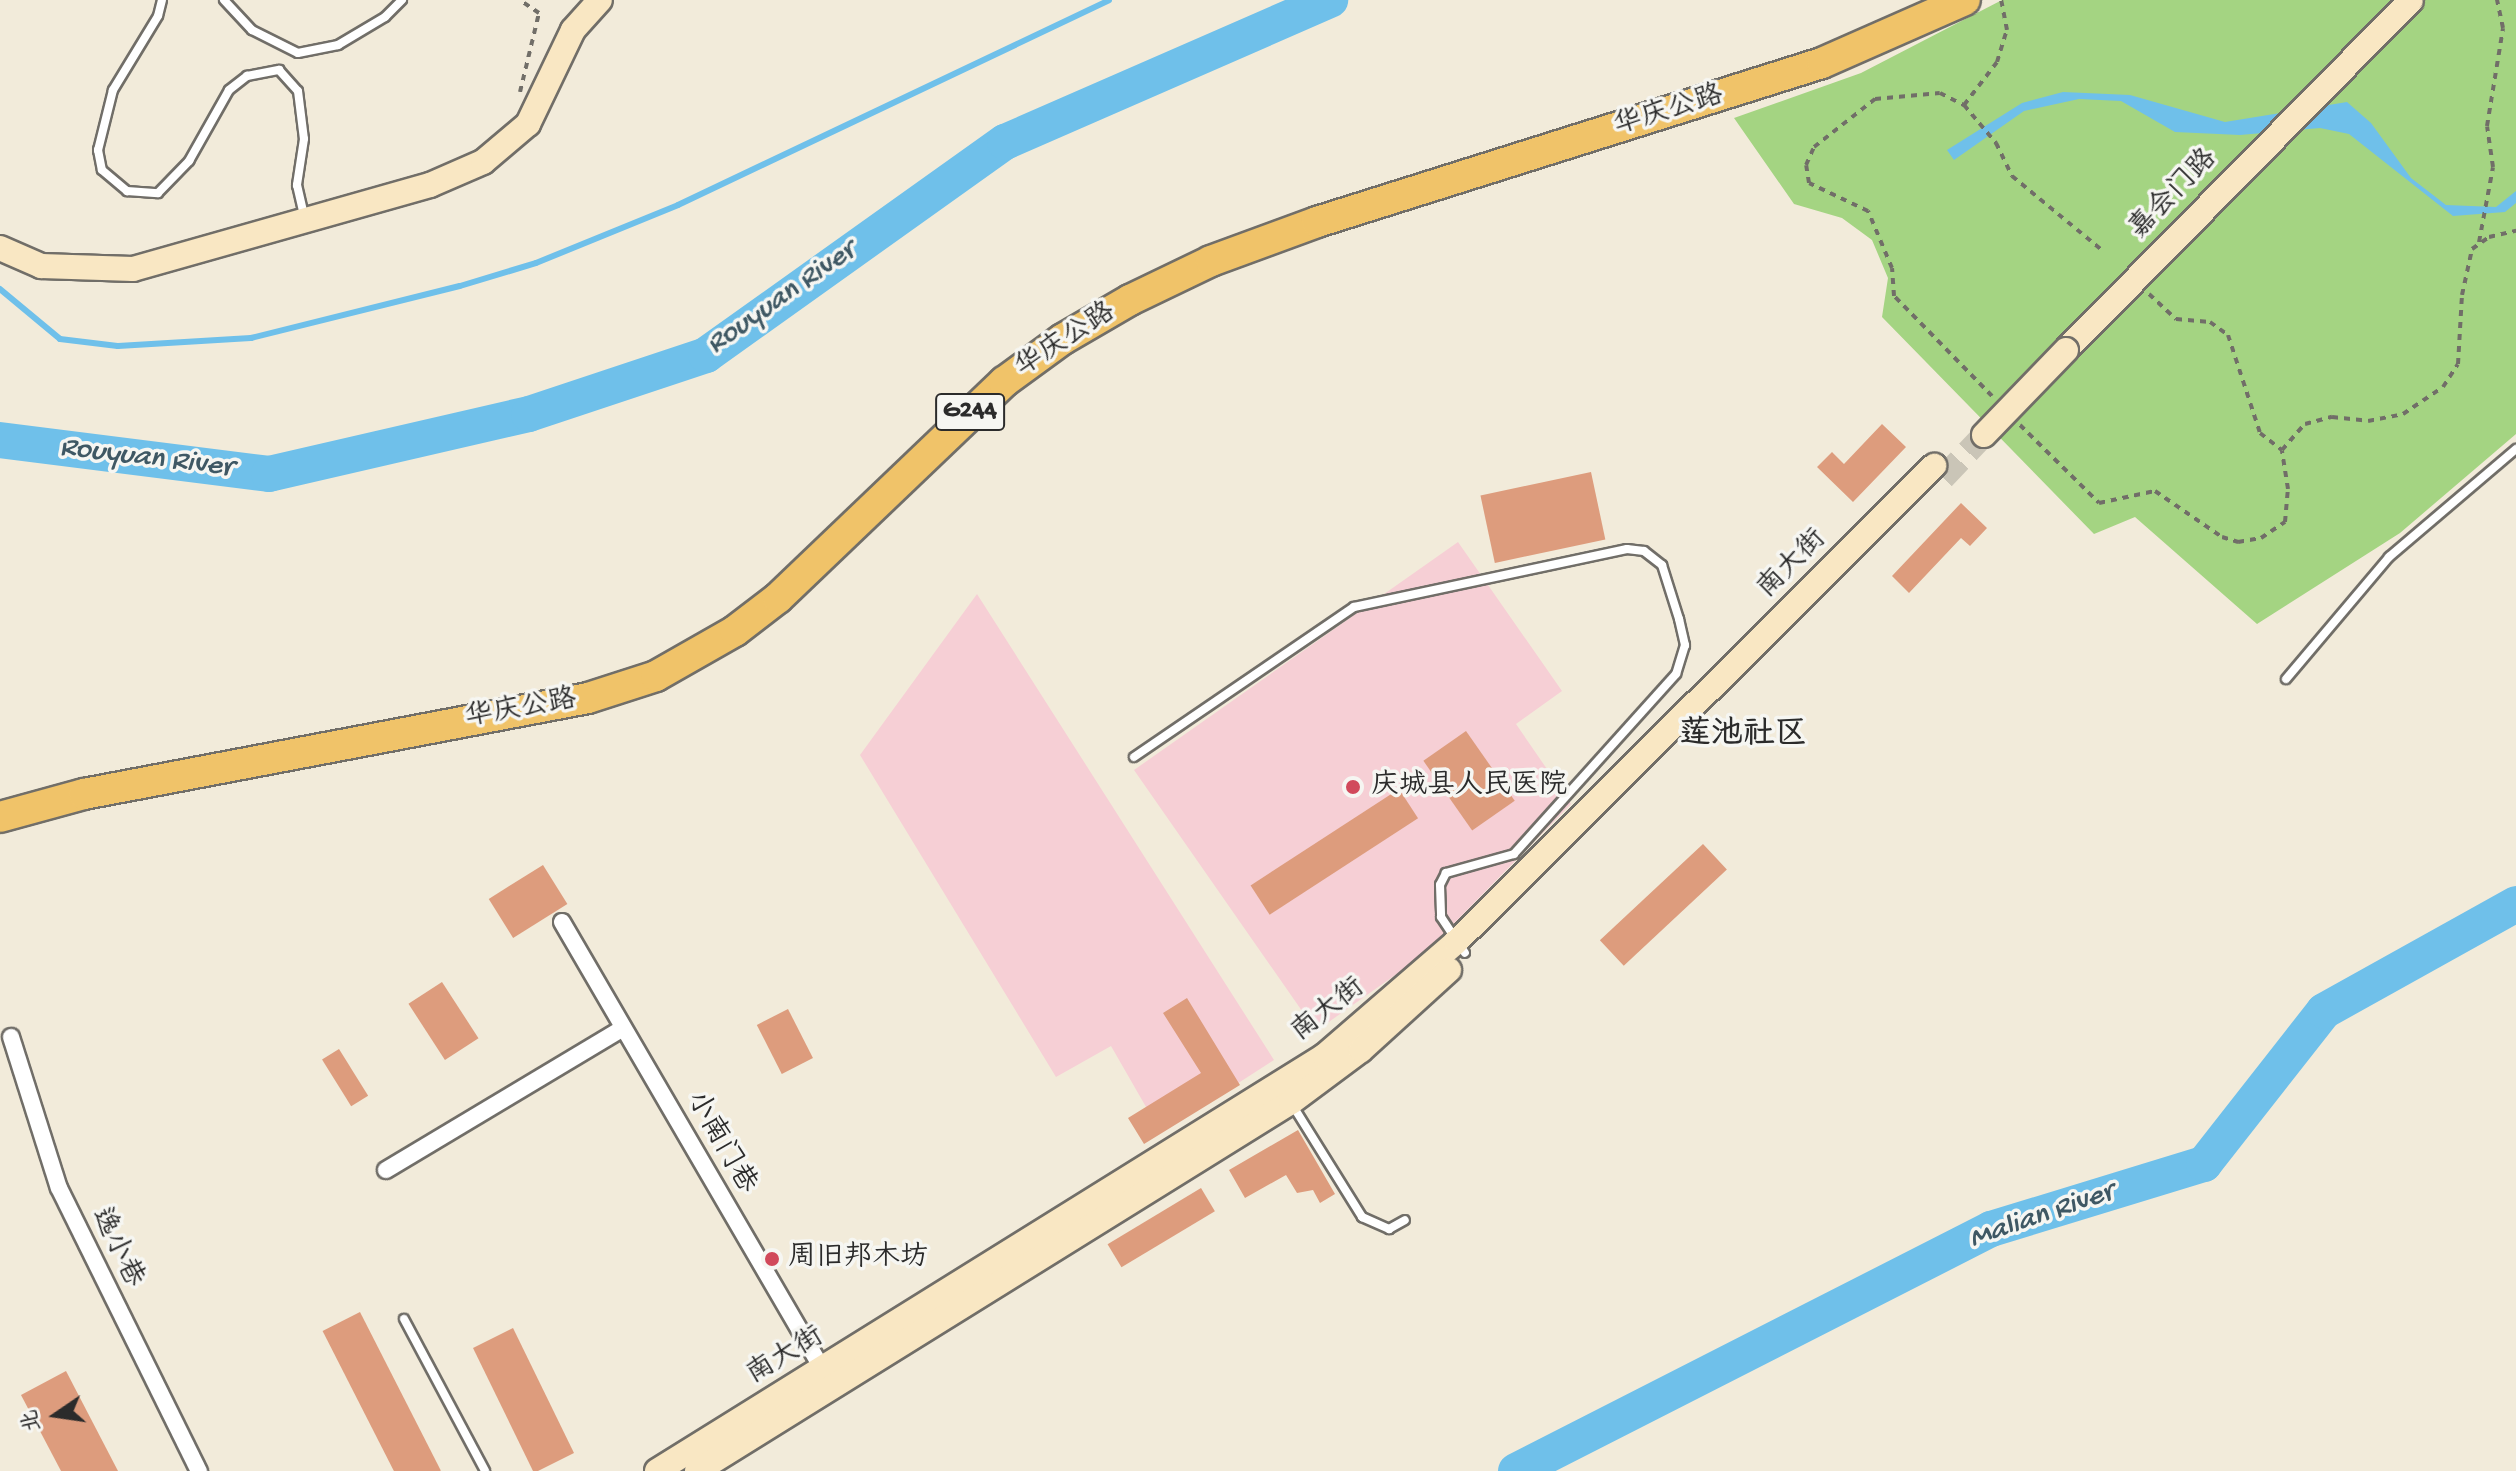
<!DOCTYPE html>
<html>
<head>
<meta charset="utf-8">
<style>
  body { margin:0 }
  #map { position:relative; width:2516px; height:1471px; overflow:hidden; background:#f2ebda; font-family:"Gochi Hand","LXGW WenKai TC",sans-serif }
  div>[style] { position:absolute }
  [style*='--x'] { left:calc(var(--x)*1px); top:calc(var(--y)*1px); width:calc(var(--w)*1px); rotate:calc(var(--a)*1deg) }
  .built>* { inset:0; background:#f6cfd5 }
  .green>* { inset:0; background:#a4d482 }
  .water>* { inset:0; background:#6fc0ea }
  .stream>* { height:6px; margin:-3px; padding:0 3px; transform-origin:3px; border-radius:3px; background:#6fc0ea }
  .river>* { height:36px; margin:-18px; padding:0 18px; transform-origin:18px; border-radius:18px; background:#6fc0ea }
  .building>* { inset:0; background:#dd9c7d; transform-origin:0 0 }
  .secondary-tunnel>* { height:24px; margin-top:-12px; transform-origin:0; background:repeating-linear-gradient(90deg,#cac5b7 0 24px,transparent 0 36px) }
  .path>* { height:4px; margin-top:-2px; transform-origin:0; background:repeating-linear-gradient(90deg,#716e68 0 6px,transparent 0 12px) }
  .roads { filter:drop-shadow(2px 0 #716e68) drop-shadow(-2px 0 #716e68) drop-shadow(0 2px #716e68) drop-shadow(0 -2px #716e68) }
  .lane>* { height:8px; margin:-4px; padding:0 4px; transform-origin:4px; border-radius:4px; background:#fff }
  .street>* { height:16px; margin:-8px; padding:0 8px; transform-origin:8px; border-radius:8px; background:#fff }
  .secondary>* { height:24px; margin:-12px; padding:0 12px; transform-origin:12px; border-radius:12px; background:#f9e7c3 }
  .highway>* { height:30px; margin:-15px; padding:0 15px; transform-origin:15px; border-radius:15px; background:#f0c369 }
  .bridges { filter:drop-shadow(2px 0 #716e68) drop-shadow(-2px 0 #716e68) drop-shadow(0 2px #716e68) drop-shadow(0 -2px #716e68) }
  .secondary-bridge>* { height:24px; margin:-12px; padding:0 12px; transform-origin:12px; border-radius:12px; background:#f9e7c3 }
  .dots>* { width:22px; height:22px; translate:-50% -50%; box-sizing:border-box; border:4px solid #f6f6f2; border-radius:50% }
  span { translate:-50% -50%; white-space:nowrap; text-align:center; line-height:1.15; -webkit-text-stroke:7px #f6f6f2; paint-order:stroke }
  .shield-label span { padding:2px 6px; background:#f6f6f2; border:2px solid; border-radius:6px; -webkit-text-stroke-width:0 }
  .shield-label { font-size:26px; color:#2b2b2b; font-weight:700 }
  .street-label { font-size:28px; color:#2b2b2b }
  .poi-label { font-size:28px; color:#2b2b2b }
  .left { translate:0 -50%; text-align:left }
  .water-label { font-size:30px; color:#3f5864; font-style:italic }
  .quarter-label { font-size:32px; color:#2b2b2b; font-weight:700 }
  .north { position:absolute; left:16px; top:1375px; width:80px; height:80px; -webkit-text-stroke:6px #f6f6f2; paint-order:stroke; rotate:257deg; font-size:22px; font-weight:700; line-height:32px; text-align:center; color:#2b2b2b }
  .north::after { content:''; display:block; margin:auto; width:28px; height:36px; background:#2b2b2b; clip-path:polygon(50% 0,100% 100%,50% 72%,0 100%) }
</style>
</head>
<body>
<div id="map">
  <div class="built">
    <i style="clip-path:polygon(1458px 542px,1562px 691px,1516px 724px,1571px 804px,1422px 956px,1316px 1031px,1134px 770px)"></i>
    <i style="clip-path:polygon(977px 594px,1274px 1060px,1161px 1133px,1111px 1046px,1056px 1077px,860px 755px)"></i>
  </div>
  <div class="green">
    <i style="clip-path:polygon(2002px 0,2516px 0,2516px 434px,2400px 533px,2257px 624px,2135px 517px,2094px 534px,1882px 317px,1888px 278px,1872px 240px,1842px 218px,1794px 204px,1734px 118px,1861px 73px)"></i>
  </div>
  <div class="water">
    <i style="clip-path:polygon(2063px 92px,2130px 95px,2225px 122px,2347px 102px,2371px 123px,2411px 178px,2446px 205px,2496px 207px,2516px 191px,2516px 203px,2505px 212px,2453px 216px,2349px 134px,2320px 128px,2240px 135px,2175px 132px,2121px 101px,2079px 99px,2024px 111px,1954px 160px,1947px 150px,2022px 103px)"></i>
  </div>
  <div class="stream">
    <i style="--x:0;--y:289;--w:78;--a:39.8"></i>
    <i style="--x:60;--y:339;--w:58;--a:6.9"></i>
    <i style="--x:118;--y:346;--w:133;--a:-3.4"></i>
    <i style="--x:251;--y:338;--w:215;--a:-14"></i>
    <i style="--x:460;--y:286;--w:79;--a:-16.8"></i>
    <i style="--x:536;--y:263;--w:153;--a:-22.2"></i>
    <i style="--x:678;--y:205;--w:477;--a:-25.4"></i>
  </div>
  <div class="river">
    <i style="--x:0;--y:440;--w:271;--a:7.2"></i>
    <i style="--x:269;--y:474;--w:267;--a:-13"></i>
    <i style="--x:529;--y:414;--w:187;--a:-18.4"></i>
    <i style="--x:706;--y:355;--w:367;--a:-35.5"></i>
    <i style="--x:1005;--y:142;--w:355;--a:-23.6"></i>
    <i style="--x:1516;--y:1471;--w:533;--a:-27"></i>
    <i style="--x:1991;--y:1229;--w:223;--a:-17"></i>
    <i style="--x:2204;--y:1164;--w:194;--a:-51.9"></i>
    <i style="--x:2324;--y:1011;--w:220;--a:-29.1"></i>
  </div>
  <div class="building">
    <i style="clip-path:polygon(1882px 424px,1906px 447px,1853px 502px,1817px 467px,1832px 452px,1844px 464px)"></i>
    <i style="left:1591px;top:472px;width:69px;height:113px;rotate:78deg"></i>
    <i style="clip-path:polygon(1961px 503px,1987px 528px,1970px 546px,1961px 538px,1909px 593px,1892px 576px)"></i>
    <i style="left:1466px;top:731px;width:85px;height:52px;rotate:55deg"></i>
    <i style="left:1399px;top:789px;width:35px;height:177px;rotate:57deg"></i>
    <i style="left:1703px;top:844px;width:35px;height:141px;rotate:47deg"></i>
    <i style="left:543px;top:865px;width:46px;height:64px;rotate:58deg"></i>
    <i style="left:442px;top:982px;width:67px;height:40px;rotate:57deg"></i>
    <i style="clip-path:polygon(1187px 998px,1240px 1085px,1144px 1144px,1128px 1118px,1201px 1073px,1163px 1013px)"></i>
    <i style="left:788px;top:1009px;width:55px;height:35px;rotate:63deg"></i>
    <i style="left:339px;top:1049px;width:55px;height:20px;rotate:58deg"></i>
    <i style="clip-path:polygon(1298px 1130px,1335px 1194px,1320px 1203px,1313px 1190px,1297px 1193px,1286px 1175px,1245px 1198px,1229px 1170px)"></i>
    <i style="left:1201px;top:1188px;width:27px;height:109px;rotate:59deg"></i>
    <i style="left:360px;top:1312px;width:178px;height:42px;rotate:63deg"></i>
    <i style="clip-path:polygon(513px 1328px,574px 1453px,538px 1471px,533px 1471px,473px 1348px)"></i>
    <i style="clip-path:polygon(66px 1371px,118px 1471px,61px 1471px,21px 1395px)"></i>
  </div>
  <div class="secondary-tunnel">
    <i style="--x:1943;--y:478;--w:59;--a:-46.4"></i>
  </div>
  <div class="path">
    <i style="--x:520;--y:92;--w:81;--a:-76.5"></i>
    <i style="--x:539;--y:13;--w:23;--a:-146"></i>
    <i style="--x:1964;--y:105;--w:54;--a:-52.5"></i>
    <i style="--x:1997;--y:62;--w:34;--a:-73"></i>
    <i style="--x:2007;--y:30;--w:31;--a:-101"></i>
    <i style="--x:2479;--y:242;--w:76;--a:-79.4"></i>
    <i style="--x:2493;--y:167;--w:41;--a:-98.3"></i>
    <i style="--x:2487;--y:126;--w:99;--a:-80.7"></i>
    <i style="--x:2503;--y:28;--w:29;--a:-102"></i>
    <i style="--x:2149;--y:294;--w:37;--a:43"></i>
    <i style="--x:2176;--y:319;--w:34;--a:5"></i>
    <i style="--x:2210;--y:322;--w:22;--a:36"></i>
    <i style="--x:2228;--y:335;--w:103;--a:71.9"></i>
    <i style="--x:2260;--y:433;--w:28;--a:38"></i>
    <i style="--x:1992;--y:396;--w:140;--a:-134.4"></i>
    <i style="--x:1894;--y:296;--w:28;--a:-94"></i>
    <i style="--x:1892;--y:268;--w:62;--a:-112.8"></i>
    <i style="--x:1868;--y:211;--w:65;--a:-154.6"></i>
    <i style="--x:1809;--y:183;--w:18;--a:-99"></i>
    <i style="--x:1806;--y:165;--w:20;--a:-66"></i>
    <i style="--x:1814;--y:147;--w:78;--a:-38.2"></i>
    <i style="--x:1875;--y:99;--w:65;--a:-5.3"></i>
    <i style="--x:1940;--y:93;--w:27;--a:27"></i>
    <i style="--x:1964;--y:105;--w:50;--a:49.9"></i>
    <i style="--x:1996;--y:143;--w:37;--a:64"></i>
    <i style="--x:2012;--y:176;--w:118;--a:39.5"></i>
    <i style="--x:2020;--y:425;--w:111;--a:44.6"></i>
    <i style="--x:2099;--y:503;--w:57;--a:-12.1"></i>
    <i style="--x:2155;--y:491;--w:81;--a:34.5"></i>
    <i style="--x:2222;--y:537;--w:17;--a:17"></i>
    <i style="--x:2238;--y:542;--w:23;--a:-10"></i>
    <i style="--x:2261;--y:538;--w:29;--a:-34"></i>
    <i style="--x:2285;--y:522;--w:33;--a:-85"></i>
    <i style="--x:2288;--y:489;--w:39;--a:-99"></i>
    <i style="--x:2282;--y:450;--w:35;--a:-49"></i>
    <i style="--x:2305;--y:424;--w:28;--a:-15"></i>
    <i style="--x:2332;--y:417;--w:36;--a:6"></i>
    <i style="--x:2368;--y:421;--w:36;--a:-11"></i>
    <i style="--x:2403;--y:414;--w:48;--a:-34"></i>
    <i style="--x:2443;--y:387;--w:27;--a:-57"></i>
    <i style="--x:2458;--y:364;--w:69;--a:-86.7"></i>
    <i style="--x:2462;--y:295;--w:47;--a:-77.7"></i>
    <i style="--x:2472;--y:249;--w:21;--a:-35"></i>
    <i style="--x:2489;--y:237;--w:28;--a:-13"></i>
  </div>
  <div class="roads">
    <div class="lane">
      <i style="--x:162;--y:0;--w:16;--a:104"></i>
      <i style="--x:158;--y:16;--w:87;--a:121.3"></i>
      <i style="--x:113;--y:90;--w:62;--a:104"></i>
      <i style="--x:98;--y:150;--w:20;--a:79"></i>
      <i style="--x:102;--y:170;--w:33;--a:40"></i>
      <i style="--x:127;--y:191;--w:31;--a:4"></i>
      <i style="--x:158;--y:193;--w:45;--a:-45.9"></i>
      <i style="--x:189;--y:161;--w:81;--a:-60.6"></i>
      <i style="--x:229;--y:90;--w:23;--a:-38"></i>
      <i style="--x:247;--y:76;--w:33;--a:-11"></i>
      <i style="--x:279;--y:70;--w:28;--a:48"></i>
      <i style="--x:298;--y:91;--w:48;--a:82.9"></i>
      <i style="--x:304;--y:139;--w:47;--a:98.7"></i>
      <i style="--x:297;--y:185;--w:32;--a:77"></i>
      <i style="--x:224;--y:0;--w:41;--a:47"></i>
      <i style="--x:252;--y:30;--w:51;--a:26.6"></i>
      <i style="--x:298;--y:53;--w:41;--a:-11.3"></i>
      <i style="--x:338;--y:45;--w:55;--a:-30.8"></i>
      <i style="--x:385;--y:17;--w:24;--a:-45"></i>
      <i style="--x:2286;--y:679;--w:160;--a:-49.8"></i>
      <i style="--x:2389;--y:557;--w:167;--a:-40.4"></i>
      <i style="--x:1134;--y:757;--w:266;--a:-34.3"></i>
      <i style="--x:1354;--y:607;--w:279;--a:-12"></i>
      <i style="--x:1627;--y:549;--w:17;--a:7"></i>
      <i style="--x:1644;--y:551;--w:23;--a:38"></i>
      <i style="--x:1662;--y:565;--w:57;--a:72.5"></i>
      <i style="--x:1679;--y:619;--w:27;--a:77"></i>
      <i style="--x:1685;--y:645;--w:30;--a:107"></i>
      <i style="--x:1676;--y:674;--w:242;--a:132"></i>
      <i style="--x:1514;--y:854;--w:71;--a:164.4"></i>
      <i style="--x:1446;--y:873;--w:13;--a:117"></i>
      <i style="--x:1440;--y:885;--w:32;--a:88"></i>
      <i style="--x:1441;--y:917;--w:43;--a:56.3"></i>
      <i style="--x:1293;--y:1106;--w:131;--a:58.1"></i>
      <i style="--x:1362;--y:1217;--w:30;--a:24"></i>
      <i style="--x:1389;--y:1229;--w:18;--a:-29"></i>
      <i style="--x:404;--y:1319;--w:172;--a:61.9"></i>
    </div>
    <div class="street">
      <i style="--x:562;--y:922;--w:527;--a:59.78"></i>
      <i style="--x:11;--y:1037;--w:158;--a:72.4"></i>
      <i style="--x:59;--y:1188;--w:316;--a:63.7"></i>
      <i style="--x:386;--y:1170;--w:276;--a:-30.9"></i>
    </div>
    <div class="secondary">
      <i style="--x:0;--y:248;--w:45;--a:23.7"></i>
      <i style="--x:41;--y:266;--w:92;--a:1.9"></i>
      <i style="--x:133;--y:269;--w:309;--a:-15.8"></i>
      <i style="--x:430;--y:185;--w:58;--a:-23.5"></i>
      <i style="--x:483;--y:162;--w:59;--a:-40.2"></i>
      <i style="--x:528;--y:124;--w:104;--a:-64.4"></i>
      <i style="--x:573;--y:30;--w:40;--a:-48"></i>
      <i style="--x:2066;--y:350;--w:491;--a:-45.4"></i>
      <i style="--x:657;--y:1471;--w:786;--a:-31.89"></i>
      <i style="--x:1324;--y:1056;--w:174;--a:-40.8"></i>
      <i style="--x:1456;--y:942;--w:675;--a:-44.88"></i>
      <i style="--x:697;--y:1471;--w:699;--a:-31.85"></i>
      <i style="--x:1291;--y:1102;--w:87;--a:-36.6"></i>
      <i style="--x:1361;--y:1050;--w:119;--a:-42.3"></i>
    </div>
    <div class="highway">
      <i style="--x:0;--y:817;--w:87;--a:-15.3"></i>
      <i style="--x:84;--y:794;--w:513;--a:-10.78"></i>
      <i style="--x:588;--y:698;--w:71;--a:-17.9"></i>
      <i style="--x:656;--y:676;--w:91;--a:-29.7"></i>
      <i style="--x:735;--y:631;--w:54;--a:-37.5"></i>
      <i style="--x:778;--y:598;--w:313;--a:-43.7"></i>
      <i style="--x:1004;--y:382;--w:73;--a:-36.1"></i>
      <i style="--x:1063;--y:339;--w:78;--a:-30.2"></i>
      <i style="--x:1130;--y:300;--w:90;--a:-25.7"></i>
      <i style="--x:1211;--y:261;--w:113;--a:-20.2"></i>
      <i style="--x:1317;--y:222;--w:529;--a:-17.48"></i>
      <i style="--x:1822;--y:63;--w:156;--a:-23.8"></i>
    </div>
  </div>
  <div class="bridges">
    <div class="secondary-bridge">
      <i style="--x:1984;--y:435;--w:118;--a:-46"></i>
    </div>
  </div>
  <div class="dots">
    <i style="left:1353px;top:787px;background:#d1495b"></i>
    <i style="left:772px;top:1259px;background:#d1495b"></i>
  </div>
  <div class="shield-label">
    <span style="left:970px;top:412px">G244</span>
  </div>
  <div class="street-label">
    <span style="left:1669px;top:112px;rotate:-17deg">华庆公路</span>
    <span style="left:2174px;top:195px;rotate:-46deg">嘉会门路</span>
    <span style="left:1066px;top:341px;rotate:-33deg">华庆公路</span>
    <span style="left:1793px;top:565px;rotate:-45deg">南大街</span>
    <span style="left:521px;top:710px;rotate:-10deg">华庆公路</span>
    <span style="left:1329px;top:1011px;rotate:-38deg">南大街</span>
    <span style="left:720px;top:1143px;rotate:60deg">小南门巷</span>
    <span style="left:116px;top:1248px;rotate:64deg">逸小巷</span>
    <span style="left:786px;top:1357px;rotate:-31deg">南大街</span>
  </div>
  <div class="poi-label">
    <span class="left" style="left:1371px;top:787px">庆城县人民医院</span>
    <span class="left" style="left:788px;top:1259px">周旧邦木坊</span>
  </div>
  <div class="water-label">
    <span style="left:782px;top:299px;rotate:-35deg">Rouyuan River</span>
    <span style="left:146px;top:459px;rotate:7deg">Rouyuan River</span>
    <span style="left:2042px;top:1217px;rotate:-19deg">Malian River</span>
  </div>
  <div class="quarter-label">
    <span style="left:1743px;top:736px">莲池社区</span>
  </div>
  <div class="north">北</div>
</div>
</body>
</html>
